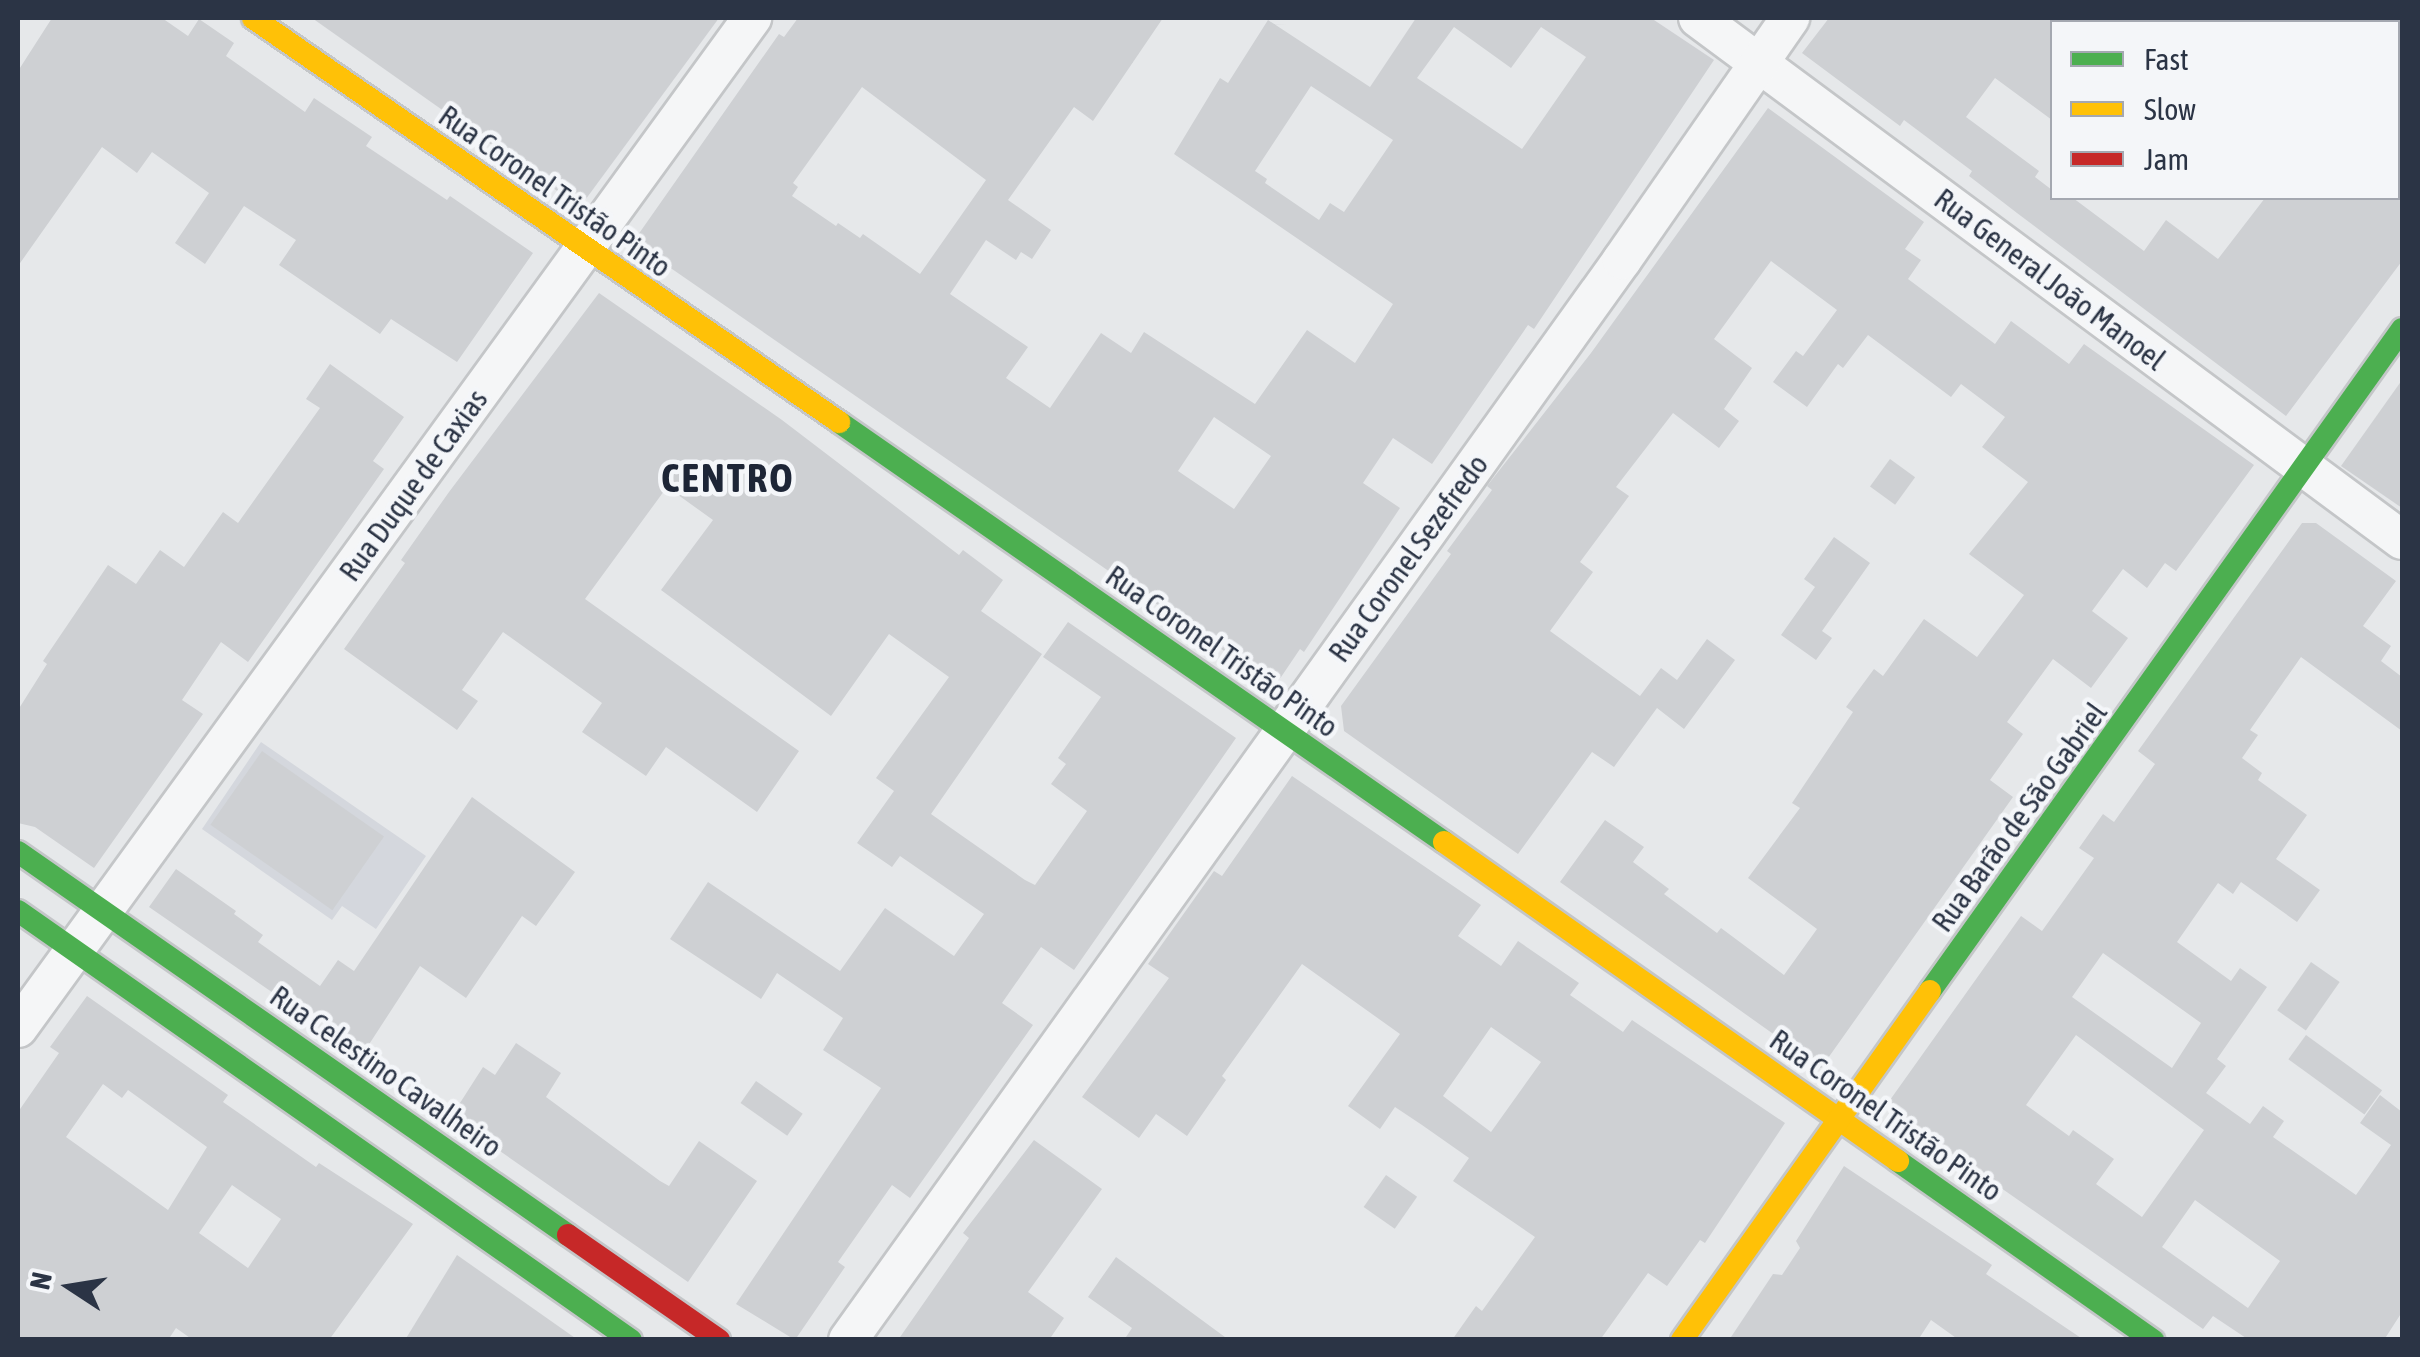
<!DOCTYPE html>
<html>
<head>
<meta charset="utf-8">
<style>
  body { margin:0 }
  #map { position:relative; width:2420px; height:1357px; overflow:hidden; background:#e6e8ea; font-family:"Asap Condensed",sans-serif }
  div>[style] { position:absolute }
  [style*='--x'] { left:calc(var(--x)*1px); top:calc(var(--y)*1px); width:calc(var(--w)*1px); rotate:calc(var(--a)*1deg) }
  .built>* { inset:0; background:#d4d7dd }
  .building>* { inset:0; background:#ced0d3; transform-origin:0 0 }
  .roads { filter:drop-shadow(2px 0 #c4c6c8) drop-shadow(-2px 0 #c4c6c8) drop-shadow(0 2px #c4c6c8) drop-shadow(0 -2px #c4c6c8) }
  .street>* { height:38px; margin:-19px; padding:0 19px; transform-origin:19px; border-radius:19px; background:#f5f6f7 }
  .fast>* { height:22px; margin:-11px; padding:0 11px; transform-origin:11px; border-radius:11px; background:#4caf50 }
  .slow>* { height:22px; margin:-11px; padding:0 11px; transform-origin:11px; border-radius:11px; background:#ffc107 }
  .jam>* { height:22px; margin:-11px; padding:0 11px; transform-origin:11px; border-radius:11px; background:#c62828 }
  span { translate:-50% -50%; white-space:nowrap; text-align:center; line-height:1.15; -webkit-text-stroke:9px #f4f6f9; paint-order:stroke }
  .street-label { font-size:30px; color:#2b3445 }
  .district-label { font-size:40px; color:#1d2536; font-weight:700; letter-spacing:2.5px }
  .frame { position:absolute; inset:0; border:20px solid #2b3445; pointer-events:none }
  .legend { position:absolute; left:2050px; top:20px; width:350px; height:180px; box-sizing:border-box; background:#f4f6f9; border:2px solid #a4a8b1; margin:0; padding:12px 18px; list-style:none; font-size:30px; color:#2b3445 }
  .legend li { display:flex; align-items:center; gap:20px; height:50px }
  .legend b { width:50px; border:2px solid #a4a8b1 }
  .north { position:absolute; left:20px; top:1237px; width:100px; height:100px; -webkit-text-stroke:8px #f4f6f9; paint-order:stroke; rotate:282deg; font-size:28px; font-weight:700; line-height:40px; text-align:center; color:#2b3445 }
  .north::after { content:''; display:block; margin:auto; width:35px; height:45px; background:#2b3445; clip-path:polygon(50% 0,100% 100%,50% 72%,0 100%) }
</style>
</head>
<body>
<div id="map">
  <div class="built">
    <i style="clip-path:polygon(261px 742px,426px 856px,376px 929px,342px 906px,332px 920px,202px 829px)"></i>
  </div>
  <div class="building">
    <i style="clip-path:polygon(52px 18px,162px 18px,188px 36px,199px 19px,234px 43px,226px 56px,305px 112px,314px 98px,372px 137px,366px 146px,447px 200px,450px 196px,533px 253px,457px 362px,391px 319px,380px 334px,279px 265px,296px 240px,244px 206px,205px 264px,175px 243px,209px 193px,152px 152px,137px 173px,102px 147px,18px 266px,18px 71px)"></i>
    <i style="clip-path:polygon(312px 18px,719px 18px,580px 207px)"></i>
    <i style="clip-path:polygon(evenodd,798px 18px,1163px 18px,1093px 121px,1074px 107px,1008px 200px,1051px 230px,1032px 259px,1021px 252px,1016px 260px,986px 240px,950px 294px,1028px 347px,1006px 378px,1050px 408px,1101px 333px,1131px 353px,1144px 332px,1255px 404px,1307px 330px,1355px 363px,1393px 304px,1174px 154px,1220px 78px,1228px 83px,1268px 20px,1370px 87px,1416px 18px,1651px 18px,1714px 60px,1534px 329px,1528px 325px,1432px 464px,1393px 438px,1363px 483px,1400px 508px,1304px 652px,1300px 649px,1275px 686px,633px 242px,779px 34px,784px 37px,798px 18px,1454px 27px,1511px 68px,1541px 27px,1586px 57px,1522px 149px,1417px 78px,1454px 27px,798px 18px,1311px 86px,1393px 140px,1344px 212px,1330px 203px,1319px 220px,1265px 183px,1267px 179px,1255px 171px,1311px 86px,798px 18px,862px 87px,986px 180px,920px 274px,863px 234px,860px 238px,838px 223px,836px 226px,792px 196px,798px 187px,793px 183px,862px 87px,798px 18px,1214px 417px,1271px 456px,1234px 509px,1178px 471px,1214px 417px)"></i>
    <i style="clip-path:polygon(1829px 18px,2052px 18px,2052px 120px,1995px 78px,1966px 117px,2039px 171px,2035px 177px,2052px 190px,2052px 198px,2073px 198px,2144px 251px,2166px 220px,2218px 259px,2265px 198px,2402px 198px,2402px 261px,2286px 416px,2017px 213px,1969px 176px,1972px 171px,1904px 120px,1900px 126px,1802px 53px)"></i>
    <i style="clip-path:polygon(1768px 108px,1924px 222px,1905px 249px,1921px 260px,1908px 279px,1995px 344px,2011px 321px,2069px 364px,2084px 344px,2254px 465px,2176px 571px,2165px 563px,2147px 588px,2123px 569px,2092px 611px,2128px 638px,2091px 688px,2053px 659px,2007px 722px,2023px 734px,1990px 780px,2013px 797px,1821px 1068px,1560px 882px,1605px 820px,1644px 847px,1633px 862px,1669px 889px,1664px 894px,1717px 933px,1721px 928px,1784px 975px,1817px 929px,1748px 878px,1800px 808px,1792px 803px,1853px 712px,1846px 707px,1874px 669px,1883px 676px,1924px 619px,1977px 657px,2024px 595px,1969px 554px,2028px 482px,1982px 447px,2005px 417px,1961px 384px,1951px 397px,1868px 335px,1843px 368px,1838px 364px,1807px 407px,1773px 382px,1796px 351px,1803px 356px,1837px 310px,1771px 261px,1714px 339px,1752px 368px,1724px 409px,1739px 421px,1719px 448px,1673px 413px,1616px 487px,1629px 496px,1580px 562px,1593px 572px,1550px 631px,1640px 696px,1661px 668px,1677px 680px,1707px 639px,1735px 660px,1684px 729px,1657px 708px,1614px 767px,1592px 752px,1518px 854px,1344px 731px,1341px 706px,1451px 554px,1447px 551px,1492px 490px,1487px 486px,1591px 353px)"></i>
    <i style="clip-path:polygon(599px 293px,782px 420px,959px 555px,963px 550px,1003px 580px,981px 611px,1042px 654px,931px 814px,1025px 880px,1035px 885px,1087px 811px,1051px 784px,1066px 764px,1058px 758px,1101px 697px,1043px 657px,1068px 622px,1236px 738px,1074px 970px,1041px 947px,1002px 1003px,1033px 1025px,910px 1198px,892px 1185px,838px 1262px,845px 1267px,795px 1340px,736px 1304px,881px 1088px,823px 1050px,843px 1018px,777px 973px,761px 999px,670px 939px,708px 882px,840px 971px,885px 908px,954px 956px,984px 914px,900px 856px,892px 867px,857px 843px,894px 791px,876px 778px,949px 677px,889px 634px,831px 716px,661px 590px,713px 520px,667px 487px,585px 599px,799px 751px,757px 812px,666px 747px,646px 776px,582px 732px,602px 703px,503px 632px,462px 690px,478px 701px,457px 730px,344px 649px,405px 563px,401px 560px,449px 492px)"></i>
    <i style="clip-path:polygon(330px 364px,404px 417px,373px 461px,384px 469px,248px 662px,221px 642px,182px 700px,203px 714px,94px 868px,35px 827px,18px 823px,18px 710px,47px 664px,43px 661px,108px 565px,136px 584px,160px 550px,184px 567px,223px 512px,238px 523px,320px 408px,306px 399px)"></i>
    <i style="clip-path:polygon(2402px 380px,2402px 508px,2341px 466px)"></i>
    <i style="left:1890px;top:459px;width:31px;height:34px;rotate:36deg"></i>
    <i style="clip-path:polygon(evenodd,2302px 523px,2316px 523px,2396px 581px,2363px 626px,2391px 646px,2381px 661px,2402px 677px,2402px 731px,2301px 657px,2250px 730px,2258px 735px,2242px 758px,2262px 773px,2258px 780px,2307px 815px,2276px 859px,2320px 890px,2297px 922px,2241px 882px,2233px 894px,2218px 883px,2177px 942px,2231px 981px,2240px 968px,2267px 987px,2217px 1059px,2226px 1066px,2206px 1093px,2250px 1124px,2263px 1106px,2284px 1121px,2273px 1137px,2356px 1195px,2391px 1145px,2360px 1123px,2380px 1095px,2402px 1112px,2402px 1312px,2384px 1340px,2249px 1340px,2213px 1316px,2203px 1329px,1885px 1107px,2021px 916px,2042px 931px,2094px 858px,2079px 848px,2103px 814px,2114px 822px,2155px 764px,2138px 751px,2302px 523px,2103px 953px,2201px 1023px,2172px 1068px,2072px 997px,2103px 953px,2302px 523px,2076px 1035px,2204px 1130px,2142px 1217px,2096px 1184px,2114px 1159px,2073px 1130px,2069px 1136px,2026px 1105px,2076px 1035px,2302px 523px,2195px 1200px,2280px 1261px,2248px 1308px,2162px 1247px,2195px 1200px)"></i>
    <i style="clip-path:polygon(1834px 537px,1870px 563px,1822px 631px,1832px 638px,1816px 660px,1781px 635px,1815px 587px,1804px 579px)"></i>
    <i style="left:262px;top:751px;width:149px;height:90px;rotate:35deg"></i>
    <i style="clip-path:polygon(evenodd,1292px 776px,1481px 905px,1458px 936px,1501px 966px,1518px 941px,1579px 983px,1570px 995px,1623px 1032px,1632px 1020px,1785px 1123px,1705px 1243px,1700px 1240px,1667px 1286px,1648px 1273px,1600px 1340px,1452px 1340px,1476px 1306px,1482px 1311px,1535px 1237px,1453px 1181px,1469px 1158px,1422px 1125px,1395px 1107px,1380px 1129px,1348px 1106px,1400px 1034px,1302px 964px,1222px 1076px,1226px 1080px,1187px 1136px,1156px 1114px,1139px 1138px,1082px 1097px,1169px 978px,1148px 964px,1214px 871px,1222px 876px,1292px 776px,1491px 1027px,1541px 1062px,1491px 1132px,1443px 1096px,1491px 1027px)"></i>
    <i style="clip-path:polygon(472px 797px,575px 872px,536px 926px,522px 916px,466px 998px,420px 966px,366px 1049px,299px 1003px,295px 1008px,149px 907px,176px 869px,236px 911px,234px 914px,263px 935px,258px 942px,320px 986px,338px 960px,354px 971px)"></i>
    <i style="left:2311px;top:962px;width:35px;height:59px;rotate:35deg"></i>
    <i style="clip-path:polygon(evenodd,87px 996px,228px 1095px,223px 1102px,316px 1167px,319px 1163px,413px 1224px,329px 1340px,193px 1340px,176px 1328px,168px 1340px,18px 1340px,18px 1112px,59px 1053px,50px 1047px,87px 996px,103px 1084px,122px 1098px,128px 1090px,207px 1147px,168px 1210px,66px 1137px,103px 1084px,87px 996px,232px 1185px,281px 1219px,248px 1268px,199px 1233px,232px 1185px)"></i>
    <i style="left:2306px;top:1035px;width:94px;height:30px;rotate:36deg"></i>
    <i style="clip-path:polygon(516px 1043px,561px 1073px,546px 1097px,660px 1181px,669px 1186px,699px 1141px,757px 1181px,688px 1282px,451px 1117px,483px 1067px,495px 1075px)"></i>
    <i style="left:756px;top:1081px;width:57px;height:27px;rotate:35deg"></i>
    <i style="clip-path:polygon(1034px 1140px,1102px 1189px,1028px 1292px,1064px 1318px,1049px 1340px,898px 1340px,969px 1238px,963px 1233px)"></i>
    <i style="clip-path:polygon(1844px 1166px,1992px 1265px,1986px 1274px,2084px 1340px,1959px 1340px,1931px 1320px,1918px 1340px,1729px 1340px,1773px 1274px,1782px 1275px,1800px 1248px,1796px 1241px)"></i>
    <i style="left:1386px;top:1175px;width:38px;height:39px;rotate:35deg"></i>
    <i style="clip-path:polygon(457px 1255px,578px 1340px,405px 1340px)"></i>
    <i style="clip-path:polygon(1116px 1257px,1229px 1340px,1124px 1340px,1132px 1328px,1088px 1297px)"></i>
  </div>
  <div class="roads">
    <div class="street">
      <i style="--x:1698;--y:18;--w:876;--a:36.56"></i>
      <i style="--x:18;--y:1028;--w:1249;--a:-53.99"></i>
      <i style="--x:848;--y:1340;--w:1329;--a:-54.37"></i>
      <i style="--x:1622;--y:260;--w:295;--a:-55.2"></i>
    </div>
    <div class="fast">
      <i style="--x:839;--y:422;--w:736;--a:34.77"></i>
      <i style="--x:18;--y:852;--w:670;--a:34.85"></i>
      <i style="--x:18;--y:911;--w:748;--a:34.99"></i>
      <i style="--x:1930;--y:991;--w:813;--a:-54.51"></i>
      <i style="--x:1898;--y:1161;--w:312;--a:35.1"></i>
    </div>
    <div class="slow">
      <i style="--x:253;--y:18;--w:712;--a:34.58"></i>
      <i style="--x:1444;--y:842;--w:555;--a:35.09"></i>
      <i style="--x:1682;--y:1340;--w:428;--a:-54.6"></i>
    </div>
    <div class="jam">
      <i style="--x:568;--y:1235;--w:184;--a:34.8"></i>
    </div>
  </div>
  <div class="street-label">
    <span style="left:555px;top:191px;rotate:35deg">Rua Coronel Tristão Pinto</span>
    <span style="left:2050px;top:279px;rotate:37deg">Rua General João Manoel</span>
    <span style="left:413px;top:485px;rotate:-54deg">Rua Duque de Caxias</span>
    <span style="left:1408px;top:558px;rotate:-54deg">Rua Coronel Sezefredo</span>
    <span style="left:1222px;top:651px;rotate:35deg">Rua Coronel Tristão Pinto</span>
    <span style="left:2019px;top:817px;rotate:-54deg">Rua Barão de São Gabriel</span>
    <span style="left:386px;top:1071px;rotate:35deg">Rua Celestino Cavalheiro</span>
    <span style="left:1886px;top:1115px;rotate:35deg">Rua Coronel Tristão Pinto</span>
  </div>
  <div class="district-label">
    <span style="left:728px;top:478px">CENTRO</span>
  </div>
  <div class="frame"></div>
  <ul class="legend">
  <li><b style="height:12px;background:#4caf50"></b>Fast</li>
  <li><b style="height:12px;background:#ffc107"></b>Slow</li>
  <li><b style="height:12px;background:#c62828"></b>Jam</li>
  </ul>
  <div class="north">N</div>
</div>
</body>
</html>
